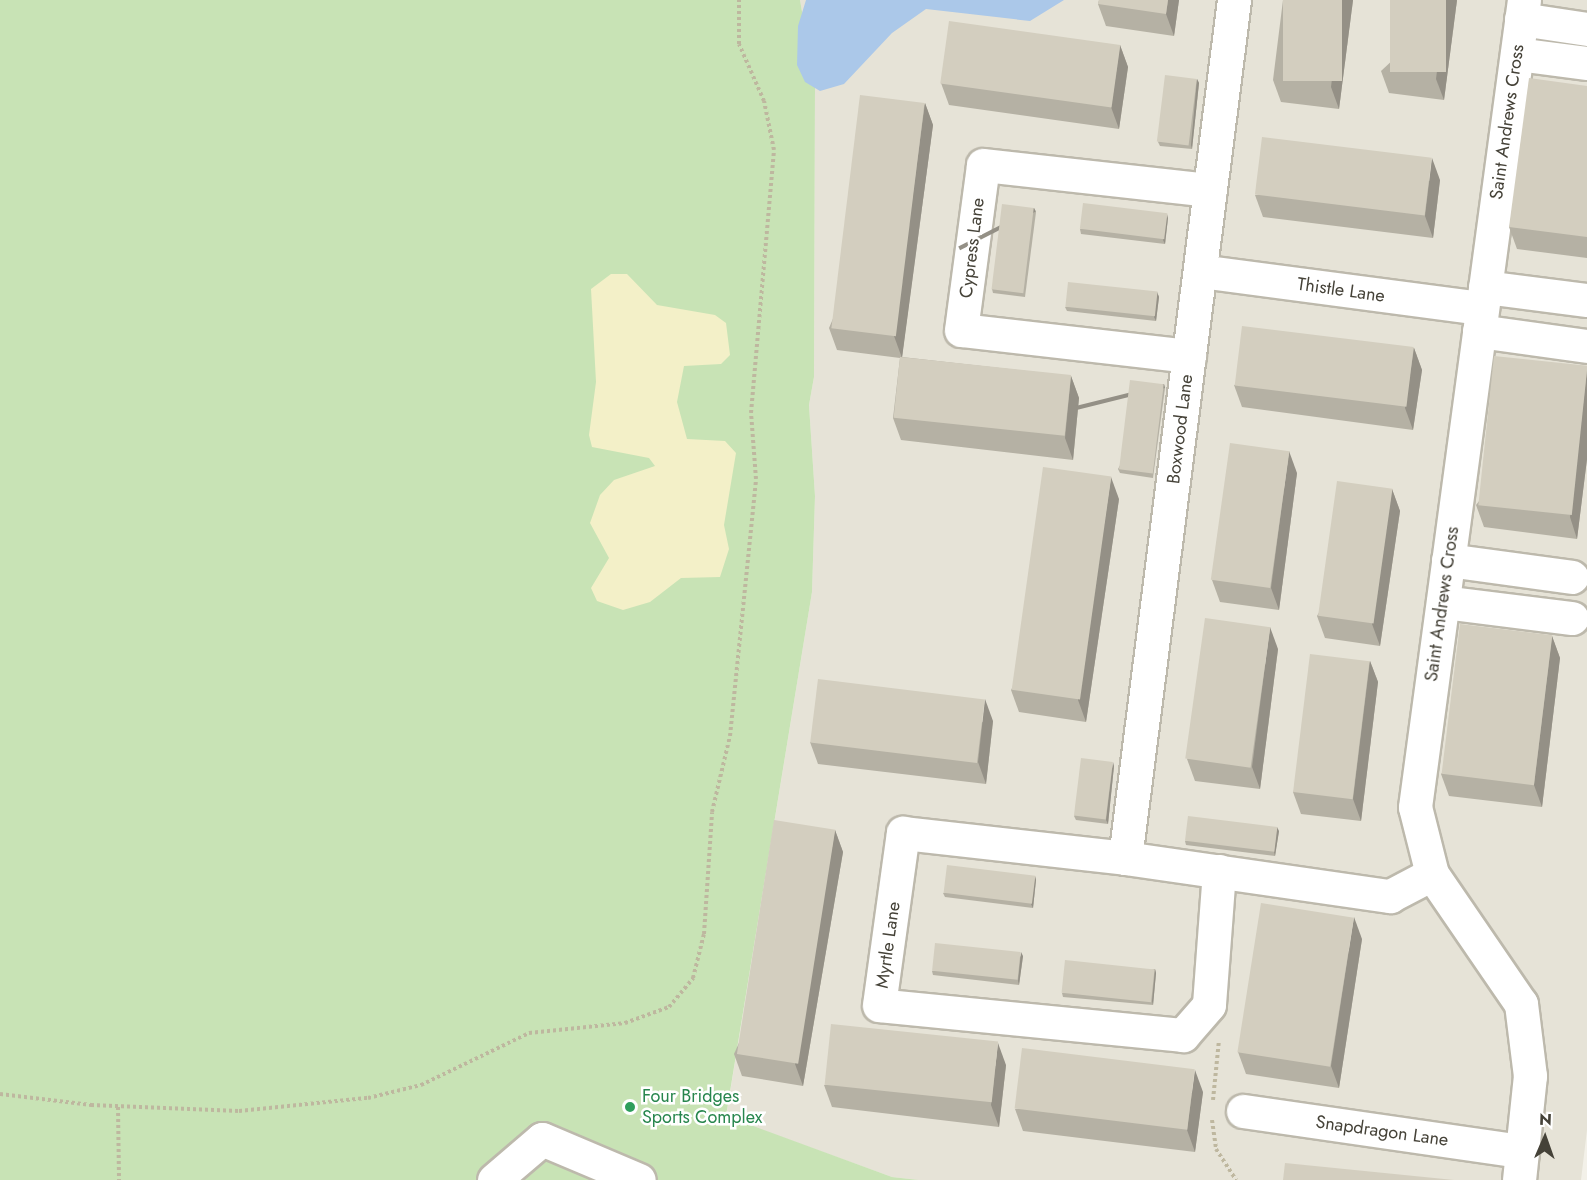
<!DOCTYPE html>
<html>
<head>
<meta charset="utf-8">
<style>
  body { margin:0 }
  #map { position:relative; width:1587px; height:1180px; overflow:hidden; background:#f3f1e9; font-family:Jost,sans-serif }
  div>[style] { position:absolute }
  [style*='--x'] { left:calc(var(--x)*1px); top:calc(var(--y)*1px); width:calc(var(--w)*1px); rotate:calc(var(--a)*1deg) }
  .residential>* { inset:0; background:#e6e3d7 }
  .green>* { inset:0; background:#c8e3b5 }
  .sand>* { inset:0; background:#f3f0c8 }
  .water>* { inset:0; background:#abc8e9 }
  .path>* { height:4px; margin-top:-2px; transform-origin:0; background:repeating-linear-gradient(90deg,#beb79f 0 3px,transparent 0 6px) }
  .roads { filter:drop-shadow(2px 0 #bdb9ac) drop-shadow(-2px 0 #bdb9ac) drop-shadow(0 2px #bdb9ac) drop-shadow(0 -2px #bdb9ac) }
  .minor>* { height:33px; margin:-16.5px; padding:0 16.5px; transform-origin:16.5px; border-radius:16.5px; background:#fff }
  .wall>* { inset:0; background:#b5b1a4 }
  .shaded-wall>* { inset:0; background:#949086; transform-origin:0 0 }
  .building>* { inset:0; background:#d3cebf; transform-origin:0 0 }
  .dots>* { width:16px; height:16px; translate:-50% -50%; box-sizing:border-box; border:3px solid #fff; border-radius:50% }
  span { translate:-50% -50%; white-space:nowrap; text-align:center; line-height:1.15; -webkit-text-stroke:5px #fff; paint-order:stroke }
  .street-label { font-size:18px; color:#454238 }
  .leisure-label { font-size:18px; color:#27864d }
  .left { translate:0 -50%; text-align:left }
  .north { position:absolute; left:1515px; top:1108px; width:60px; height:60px; -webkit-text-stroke:4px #fff; paint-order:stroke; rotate:2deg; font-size:16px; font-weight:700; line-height:24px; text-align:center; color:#454238 }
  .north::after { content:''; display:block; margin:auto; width:21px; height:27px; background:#454238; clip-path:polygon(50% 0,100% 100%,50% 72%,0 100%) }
</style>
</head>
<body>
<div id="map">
  <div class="residential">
    <i style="clip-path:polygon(800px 0,1587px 0,1587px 1130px,1581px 1180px,919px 1180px,892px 1177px,726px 1117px,812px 592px,815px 496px,809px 405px,814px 377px,815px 86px)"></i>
  </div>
  <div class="green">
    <i style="clip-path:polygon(0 0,800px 0,815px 86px,814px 377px,809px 405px,815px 496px,812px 592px,726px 1116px,892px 1177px,919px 1180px,0 1180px)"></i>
  </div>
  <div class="sand">
    <i style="clip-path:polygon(611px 274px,627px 274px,657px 305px,715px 315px,726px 323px,730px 355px,721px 364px,684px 366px,677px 402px,687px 439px,725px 441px,736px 453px,724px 525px,729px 549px,720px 577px,681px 578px,650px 602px,623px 610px,597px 601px,591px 588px,609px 558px,590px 523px,600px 495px,614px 480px,655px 466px,649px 458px,592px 447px,589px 435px,596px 382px,591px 289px)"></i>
  </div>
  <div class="water">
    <i style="clip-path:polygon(806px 0,1064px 0,1030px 21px,926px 9px,892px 33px,844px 84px,820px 91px,805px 82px,797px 65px,798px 26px)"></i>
  </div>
  <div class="path">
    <i style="--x:0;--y:1094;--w:92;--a:6.9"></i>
    <i style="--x:91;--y:1105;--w:148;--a:2.3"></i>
    <i style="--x:239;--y:1111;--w:130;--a:-5.8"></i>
    <i style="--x:368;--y:1098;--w:55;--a:-13.8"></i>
    <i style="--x:421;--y:1085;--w:120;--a:-25.7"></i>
    <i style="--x:529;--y:1033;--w:97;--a:-5.9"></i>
    <i style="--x:625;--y:1023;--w:47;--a:-20"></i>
    <i style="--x:669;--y:1007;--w:38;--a:-50"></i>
    <i style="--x:693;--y:978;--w:45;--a:-76"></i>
    <i style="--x:704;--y:934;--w:122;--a:-86.2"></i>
    <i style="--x:712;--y:812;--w:78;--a:-76.7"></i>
    <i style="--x:730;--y:736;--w:258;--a:-84.2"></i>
    <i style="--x:756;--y:479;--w:66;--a:-94.3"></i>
    <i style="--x:751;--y:413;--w:264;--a:-85"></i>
    <i style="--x:774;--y:150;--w:50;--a:-101.5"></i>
    <i style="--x:764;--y:101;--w:62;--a:-113.7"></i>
    <i style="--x:739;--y:44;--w:44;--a:-90"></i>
    <i style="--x:1213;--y:1100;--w:60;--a:-84.3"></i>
    <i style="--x:118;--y:1107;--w:73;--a:89.2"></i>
    <i style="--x:1212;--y:1120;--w:29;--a:82"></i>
    <i style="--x:1216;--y:1149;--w:37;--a:57"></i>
  </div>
  <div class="roads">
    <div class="minor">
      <i style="--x:1521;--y:19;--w:67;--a:8.6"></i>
      <i style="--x:1517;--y:54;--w:71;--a:7.3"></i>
      <i style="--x:1200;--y:271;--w:284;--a:7.5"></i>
      <i style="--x:1485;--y:287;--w:103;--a:7.3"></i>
      <i style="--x:1479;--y:331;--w:109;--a:7.9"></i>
      <i style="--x:1189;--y:356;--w:229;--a:-173.5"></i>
      <i style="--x:961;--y:330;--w:166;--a:-82.4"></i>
      <i style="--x:983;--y:165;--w:228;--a:6.3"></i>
      <i style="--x:1448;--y:560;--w:125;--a:7.8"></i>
      <i style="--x:1443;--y:602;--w:130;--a:7.1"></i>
      <i style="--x:1125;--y:858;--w:865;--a:-82.76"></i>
      <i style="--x:1219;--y:871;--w:134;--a:94.3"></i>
      <i style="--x:1209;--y:1005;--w:40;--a:131"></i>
      <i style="--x:1183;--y:1035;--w:305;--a:-174.4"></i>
      <i style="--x:879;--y:1005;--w:174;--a:-82.1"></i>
      <i style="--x:903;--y:833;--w:223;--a:6.4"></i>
      <i style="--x:1125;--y:858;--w:268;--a:8.2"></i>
      <i style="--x:1390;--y:896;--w:47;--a:-27.6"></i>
      <i style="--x:1243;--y:1111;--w:282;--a:8.2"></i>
      <i style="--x:494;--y:1180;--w:63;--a:-40.5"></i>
      <i style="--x:542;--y:1139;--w:105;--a:22.9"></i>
      <i style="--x:1519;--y:1180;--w:105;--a:-84"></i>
      <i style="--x:1530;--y:1076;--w:73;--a:-97.1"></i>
      <i style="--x:1521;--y:1004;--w:158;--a:-124.4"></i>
      <i style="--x:1432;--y:874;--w:69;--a:-104.2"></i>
      <i style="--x:1415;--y:807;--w:814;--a:-82.31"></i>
    </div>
  </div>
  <div class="wall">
    <i style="clip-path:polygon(1099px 0,1179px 0,1174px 36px,1106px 26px,1098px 4px)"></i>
    <i style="clip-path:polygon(1283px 0,1353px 0,1339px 109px,1281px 102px,1273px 80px)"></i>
    <i style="clip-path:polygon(1457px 0,1444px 100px,1389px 93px,1381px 71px)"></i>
    <i style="clip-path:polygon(1120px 45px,1128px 67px,1119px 129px,949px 105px,941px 83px)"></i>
    <i style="clip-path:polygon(1197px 79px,1199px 83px,1192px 149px,1160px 146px,1158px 142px)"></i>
    <i style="clip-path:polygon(1587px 86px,1587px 258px,1517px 249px,1509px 227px)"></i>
    <i style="clip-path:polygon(925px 103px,933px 125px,902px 357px,1071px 376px,1079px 398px,1073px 460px,901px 440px,893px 418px,900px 358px,837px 350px,829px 328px)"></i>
    <i style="clip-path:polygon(1440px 180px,1433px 238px,1263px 217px,1255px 195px)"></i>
    <i style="clip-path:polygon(1034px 208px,1036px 212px,1025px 297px,993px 293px,992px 289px)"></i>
    <i style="clip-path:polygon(1168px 218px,1165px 244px,1081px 234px,1080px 229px)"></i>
    <i style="clip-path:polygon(1157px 292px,1159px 297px,1156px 321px,1067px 311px,1065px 307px)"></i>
    <i style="clip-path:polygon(1414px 348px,1422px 370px,1413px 430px,1242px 407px,1234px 385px)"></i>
    <i style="clip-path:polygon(1587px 366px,1587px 459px,1577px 539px,1484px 527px,1476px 505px)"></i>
    <i style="clip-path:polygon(1164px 384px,1165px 388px,1153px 478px,1120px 473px,1118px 469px)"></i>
    <i style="clip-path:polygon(1297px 473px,1279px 610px,1220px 602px,1212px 580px)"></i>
    <i style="clip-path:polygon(1392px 489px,1400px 511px,1380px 646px,1325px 638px,1317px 616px)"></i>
    <i style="clip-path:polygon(1119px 499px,1086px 722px,1019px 712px,1011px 690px)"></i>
    <i style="clip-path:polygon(1552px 636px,1560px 658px,1542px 807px,1449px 796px,1441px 774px)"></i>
    <i style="clip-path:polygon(1278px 649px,1260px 789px,1195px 781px,1187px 759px)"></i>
    <i style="clip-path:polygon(1370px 661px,1378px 682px,1361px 821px,1301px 814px,1293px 792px)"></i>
    <i style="clip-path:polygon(993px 721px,986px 784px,818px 764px,810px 742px)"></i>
    <i style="clip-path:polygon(1114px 766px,1108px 824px,1076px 820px,1074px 816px)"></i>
    <i style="clip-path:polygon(835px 830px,843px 852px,803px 1086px,742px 1076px,734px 1054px)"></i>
    <i style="clip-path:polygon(1279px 831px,1275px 856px,1186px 845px,1185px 841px)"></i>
    <i style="clip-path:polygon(1035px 876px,1036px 880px,1033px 908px,945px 897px,943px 893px)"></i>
    <i style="clip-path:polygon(1362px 939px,1339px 1088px,1246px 1074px,1238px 1052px)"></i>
    <i style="clip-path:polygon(1023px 956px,1019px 985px,933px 975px,932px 971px)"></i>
    <i style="clip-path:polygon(1155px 969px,1156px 973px,1153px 1005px,1063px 997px,1062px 993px)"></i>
    <i style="clip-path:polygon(1006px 1065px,999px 1127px,832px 1107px,824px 1085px)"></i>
    <i style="clip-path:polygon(1203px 1092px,1195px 1152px,1023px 1131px,1015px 1109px)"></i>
  </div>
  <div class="shaded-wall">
    <i style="clip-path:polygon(1168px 0,1179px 0,1174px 36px,1166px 14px)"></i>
    <i style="clip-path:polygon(1342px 0,1353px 0,1339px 109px,1331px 87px)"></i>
    <i style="clip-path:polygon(1446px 0,1457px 0,1444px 100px,1436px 79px)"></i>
    <i style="clip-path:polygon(1120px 45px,1128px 67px,1119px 129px,1111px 107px)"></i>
    <i style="clip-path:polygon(1197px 79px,1199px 83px,1192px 149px,1191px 145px)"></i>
    <i style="clip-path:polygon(925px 103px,933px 125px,902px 358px,894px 336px)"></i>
    <i style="clip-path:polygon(1432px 158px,1440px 180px,1433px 238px,1425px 216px)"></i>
    <i style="left:1034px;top:208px;width:4px;height:85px;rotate:63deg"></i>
    <i style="clip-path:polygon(1167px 214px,1168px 218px,1165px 244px,1163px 240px)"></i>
    <i style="clip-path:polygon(1157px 292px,1159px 297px,1156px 321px,1154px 317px)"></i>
    <i style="clip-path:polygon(1414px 348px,1422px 370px,1413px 430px,1405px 408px)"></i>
    <i style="clip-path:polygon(1587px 370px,1587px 459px,1577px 539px,1570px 517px)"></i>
    <i style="clip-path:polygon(1071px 376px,1079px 398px,1073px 460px,1065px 438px)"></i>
    <i style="left:1164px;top:384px;width:4px;height:91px;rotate:76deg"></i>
    <i style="clip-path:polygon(1289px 451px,1297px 473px,1279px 610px,1271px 588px)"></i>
    <i style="clip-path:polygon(1111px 477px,1119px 499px,1086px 722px,1078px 700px)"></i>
    <i style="clip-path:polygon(1392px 489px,1400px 511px,1380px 646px,1372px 624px)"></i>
    <i style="clip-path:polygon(1270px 627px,1278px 649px,1260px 789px,1252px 767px)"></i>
    <i style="clip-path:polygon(1552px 636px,1560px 658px,1542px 807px,1534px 785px)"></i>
    <i style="clip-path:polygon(1370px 661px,1378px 682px,1361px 821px,1353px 799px)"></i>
    <i style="clip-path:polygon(985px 699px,993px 721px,986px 784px,978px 762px)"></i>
    <i style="clip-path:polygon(1113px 762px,1114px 766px,1108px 824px,1106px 820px)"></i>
    <i style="clip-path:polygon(1277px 827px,1279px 831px,1275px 856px,1274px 852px)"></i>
    <i style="clip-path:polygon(835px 830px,843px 852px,803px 1086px,795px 1064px)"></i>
    <i style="clip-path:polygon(1035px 876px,1036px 880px,1033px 908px,1031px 904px)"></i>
    <i style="clip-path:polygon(1354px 917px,1362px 939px,1339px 1088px,1331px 1066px)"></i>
    <i style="clip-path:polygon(1021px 952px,1023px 956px,1019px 985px,1018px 981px)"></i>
    <i style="clip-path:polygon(1155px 969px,1156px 973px,1153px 1005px,1152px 1001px)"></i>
    <i style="clip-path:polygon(998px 1043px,1006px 1065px,999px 1127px,991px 1105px)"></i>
    <i style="clip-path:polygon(1195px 1070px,1203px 1092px,1195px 1152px,1187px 1130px)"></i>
  </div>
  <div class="building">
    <i style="clip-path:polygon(1099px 0,1168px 0,1166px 14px,1098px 4px)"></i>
    <i style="left:1283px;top:0;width:59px;height:81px"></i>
    <i style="left:1390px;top:0;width:56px;height:72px"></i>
    <i style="left:949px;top:21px;width:173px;height:63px;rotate:8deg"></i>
    <i style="left:1165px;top:75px;width:32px;height:67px;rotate:7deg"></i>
    <i style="clip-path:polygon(1529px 78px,1587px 86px,1587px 237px,1509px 227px)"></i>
    <i style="left:860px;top:95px;width:65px;height:235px;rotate:7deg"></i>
    <i style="left:1262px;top:137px;width:171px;height:58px;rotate:7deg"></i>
    <i style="left:1083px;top:203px;width:85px;height:26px;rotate:7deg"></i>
    <i style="left:1002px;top:204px;width:32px;height:86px;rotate:7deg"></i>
    <i style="left:1068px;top:282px;width:90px;height:25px;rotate:6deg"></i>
    <i style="left:1242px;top:326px;width:173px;height:60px;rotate:7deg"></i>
    <i style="left:1494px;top:356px;width:94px;height:150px;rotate:6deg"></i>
    <i style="left:900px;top:357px;width:172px;height:61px;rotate:6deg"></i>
    <i style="left:1130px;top:380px;width:34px;height:90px;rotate:7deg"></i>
    <i style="left:1230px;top:443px;width:60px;height:138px;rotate:8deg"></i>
    <i style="left:1043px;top:467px;width:69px;height:225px;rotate:8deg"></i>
    <i style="left:1337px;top:481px;width:56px;height:136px;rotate:8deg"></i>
    <i style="left:1205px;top:618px;width:66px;height:142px;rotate:8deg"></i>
    <i style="left:1460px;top:624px;width:93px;height:151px;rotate:7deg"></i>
    <i style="left:1310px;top:654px;width:60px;height:139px;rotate:7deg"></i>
    <i style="left:818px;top:679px;width:168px;height:64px;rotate:7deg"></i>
    <i style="left:1081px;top:758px;width:32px;height:58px;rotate:7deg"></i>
    <i style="left:1188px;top:816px;width:90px;height:25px;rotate:7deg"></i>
    <i style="left:774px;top:820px;width:62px;height:237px;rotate:9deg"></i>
    <i style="left:947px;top:865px;width:89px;height:28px;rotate:7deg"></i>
    <i style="left:1261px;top:903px;width:94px;height:151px;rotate:9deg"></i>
    <i style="left:935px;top:943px;width:86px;height:28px;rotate:6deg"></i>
    <i style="left:1065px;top:960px;width:90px;height:33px;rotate:6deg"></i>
    <i style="left:831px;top:1024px;width:168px;height:61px;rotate:6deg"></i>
    <i style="left:1022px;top:1048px;width:174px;height:61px;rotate:7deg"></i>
    <i style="clip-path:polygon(1285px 1163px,1454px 1180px,1283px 1180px)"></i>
  </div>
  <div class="dots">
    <i style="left:630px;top:1107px;background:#2e9e5b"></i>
  </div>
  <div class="street-label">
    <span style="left:1507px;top:122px;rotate:-82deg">Saint Andrews Cross</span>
    <span style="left:972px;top:248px;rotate:-83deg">Cypress Lane</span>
    <span style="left:1341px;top:290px;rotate:8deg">Thistle Lane</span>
    <span style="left:1180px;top:429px;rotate:-83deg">Boxwood Lane</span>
    <span style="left:1442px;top:604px;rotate:-82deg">Saint Andrews Cross</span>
    <span style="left:888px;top:945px;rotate:-82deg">Myrtle Lane</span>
    <span style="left:1382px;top:1131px;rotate:8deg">Snapdragon Lane</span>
  </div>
  <div class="leisure-label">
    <span class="left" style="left:642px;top:1107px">Four Bridges<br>Sports Complex</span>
  </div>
  <div class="north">N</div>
</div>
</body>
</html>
